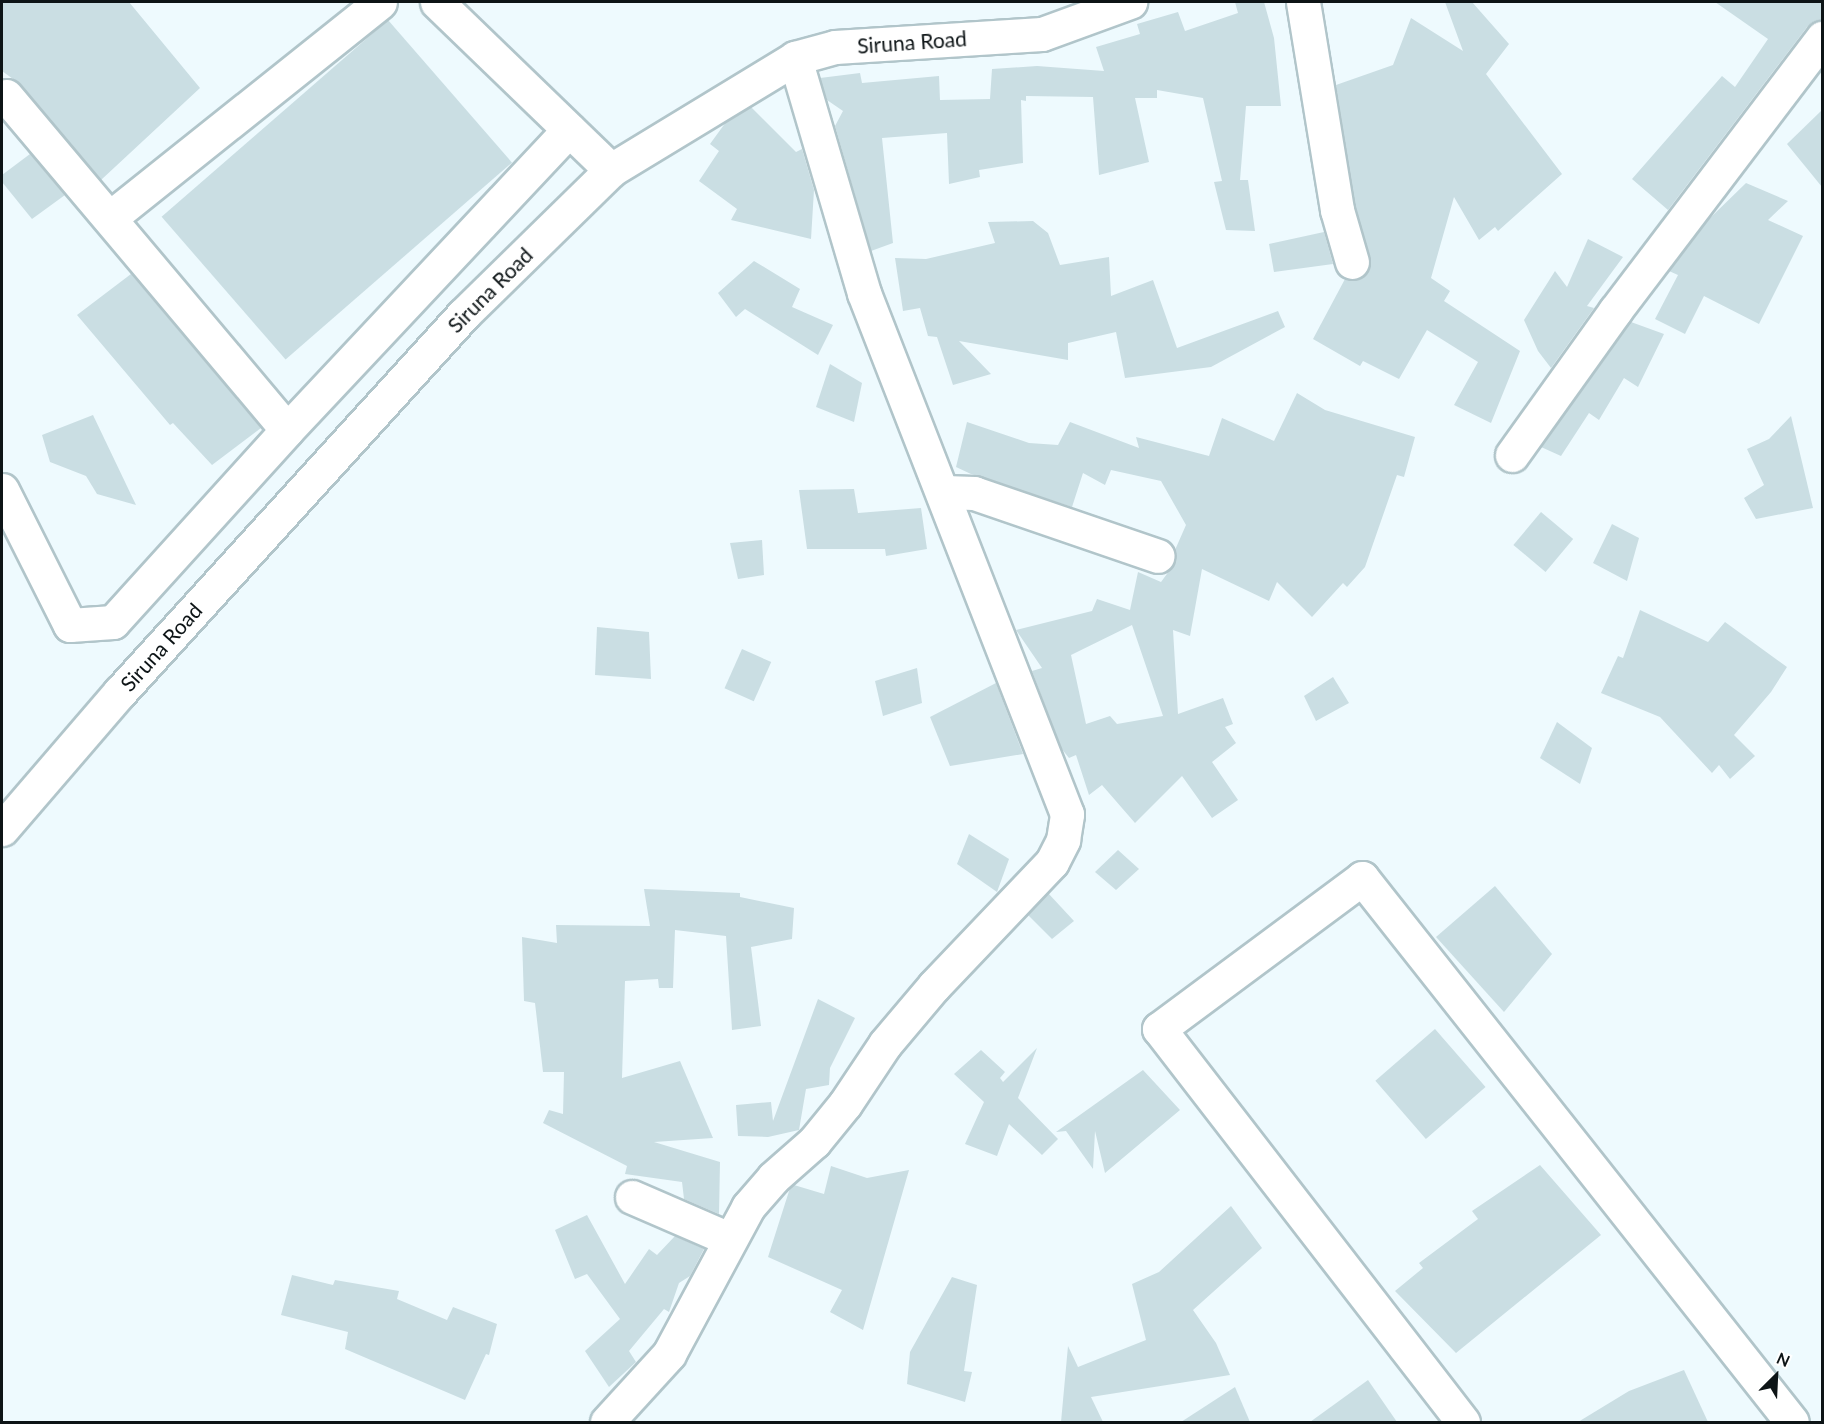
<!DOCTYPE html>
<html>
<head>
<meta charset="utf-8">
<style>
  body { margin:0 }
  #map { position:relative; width:1824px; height:1424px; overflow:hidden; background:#eefafe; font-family:Lato,sans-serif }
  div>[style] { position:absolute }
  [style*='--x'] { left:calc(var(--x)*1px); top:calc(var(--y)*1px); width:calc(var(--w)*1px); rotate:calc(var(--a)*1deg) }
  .building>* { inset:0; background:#cadee3; transform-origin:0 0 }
  .roads { filter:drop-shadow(2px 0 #b1c5ca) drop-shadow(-2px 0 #b1c5ca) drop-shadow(0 2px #b1c5ca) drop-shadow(0 -2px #b1c5ca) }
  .minor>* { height:33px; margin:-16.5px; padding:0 16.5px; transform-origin:16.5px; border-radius:16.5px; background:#fff }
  span { translate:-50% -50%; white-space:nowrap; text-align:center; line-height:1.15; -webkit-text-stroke:6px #fff; paint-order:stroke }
  .street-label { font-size:21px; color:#0d1416 }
  .frame { position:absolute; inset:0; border:3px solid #0d1416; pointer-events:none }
  .north { position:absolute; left:1746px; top:1346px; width:60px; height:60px; -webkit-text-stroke:4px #fff; paint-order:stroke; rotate:24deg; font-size:16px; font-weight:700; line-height:24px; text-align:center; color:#0d1416 }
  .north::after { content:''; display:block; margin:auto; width:21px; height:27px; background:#0d1416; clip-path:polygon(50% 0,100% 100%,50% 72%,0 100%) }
</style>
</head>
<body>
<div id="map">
  <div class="building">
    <i style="clip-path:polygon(2px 2px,129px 2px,200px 88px,101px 180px,20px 84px,2px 71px)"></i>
    <i style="clip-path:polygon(1235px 2px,1264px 2px,1274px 38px,1281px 106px,1246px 106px,1240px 180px,1248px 180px,1255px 231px,1226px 230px,1214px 182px,1222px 181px,1203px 98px,1157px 90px,1157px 98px,1135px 98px,1149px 162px,1099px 175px,1093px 97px,1026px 96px,1026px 101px,1021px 100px,1023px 163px,979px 170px,980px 177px,949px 184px,947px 133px,882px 138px,893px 243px,871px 251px,835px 126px,843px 111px,827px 100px,820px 78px,860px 73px,862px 83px,939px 76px,940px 100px,990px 99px,992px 69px,1037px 66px,1104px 71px,1096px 47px,1140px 34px,1137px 24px,1178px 12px,1185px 31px,1238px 13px)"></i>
    <i style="clip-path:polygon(1445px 2px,1472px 2px,1509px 44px,1486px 74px,1562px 174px,1498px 231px,1495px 227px,1479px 240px,1454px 197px,1431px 278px,1450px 291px,1444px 301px,1520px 351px,1491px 423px,1454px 405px,1478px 362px,1427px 330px,1399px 379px,1363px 361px,1360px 366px,1313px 339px,1345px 279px,1358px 280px,1370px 266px,1355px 206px,1336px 85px,1393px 65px,1411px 18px,1463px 51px)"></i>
    <i style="clip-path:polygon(1715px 2px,1822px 2px,1822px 20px,1807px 27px,1668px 210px,1632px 179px,1722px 76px,1735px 87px,1768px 39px)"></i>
    <i style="left:388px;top:20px;width:189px;height:300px;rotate:49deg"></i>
    <i style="clip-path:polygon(751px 107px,796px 152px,802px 149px,814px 190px,811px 239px,731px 220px,737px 209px,699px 181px,719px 151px,710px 144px,726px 122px)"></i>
    <i style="clip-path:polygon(1822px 110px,1822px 187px,1787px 144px)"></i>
    <i style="clip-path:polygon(30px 154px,65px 195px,32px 219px,2px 182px,2px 175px)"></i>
    <i style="clip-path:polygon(1746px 183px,1788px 201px,1768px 220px,1803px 236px,1759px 324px,1704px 296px,1685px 334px,1655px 319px,1678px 275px,1669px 271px,1708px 220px)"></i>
    <i style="clip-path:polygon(1033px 221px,1048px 233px,1060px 265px,1109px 257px,1111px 296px,1153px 280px,1177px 348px,1278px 311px,1285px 327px,1211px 367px,1125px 378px,1116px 332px,1068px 343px,1068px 360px,959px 341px,991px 374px,953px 385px,937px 337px,928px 336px,920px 308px,903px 311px,895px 258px,926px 259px,995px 243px,988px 222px)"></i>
    <i style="clip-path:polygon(1324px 232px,1333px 264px,1274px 272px,1269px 244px)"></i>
    <i style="clip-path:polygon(1588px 239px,1623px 257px,1587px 306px,1594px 308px,1551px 368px,1538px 351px,1524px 320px,1555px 271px,1567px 287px)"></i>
    <i style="clip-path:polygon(754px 261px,800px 289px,792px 307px,833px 325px,818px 355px,745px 309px,736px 317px,718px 293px)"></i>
    <i style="clip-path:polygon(131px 274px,261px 428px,212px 465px,173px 423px,170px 425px,77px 315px)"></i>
    <i style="clip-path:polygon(1631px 322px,1664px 334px,1638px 387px,1624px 378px,1599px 420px,1589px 413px,1561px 456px,1541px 447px)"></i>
    <i style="clip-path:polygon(830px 364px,862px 383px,854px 422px,816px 407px)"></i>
    <i style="clip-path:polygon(evenodd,1297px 393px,1325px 410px,1415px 437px,1404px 477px,1397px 475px,1365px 567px,1347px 587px,1343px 583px,1312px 617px,1277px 582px,1269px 601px,1202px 569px,1190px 636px,1173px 630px,1178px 714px,1223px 698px,1233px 724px,1225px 727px,1236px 743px,1212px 762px,1238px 800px,1212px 818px,1182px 776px,1135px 823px,1102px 785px,1089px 795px,1076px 755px,1069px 758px,1061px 748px,1032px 671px,1042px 668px,1016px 630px,1092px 611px,1097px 599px,1130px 610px,1138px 572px,1161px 582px,1175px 563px,1175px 550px,1186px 525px,1161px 481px,1111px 470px,1105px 485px,1083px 473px,1072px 507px,971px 474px,956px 467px,967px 422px,1029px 443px,1058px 445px,1070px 422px,1139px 448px,1136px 437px,1209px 456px,1222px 418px,1274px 441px,1297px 393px,1132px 625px,1163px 716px,1117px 724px,1110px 716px,1086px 724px,1071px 655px,1132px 625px)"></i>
    <i style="clip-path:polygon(93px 415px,136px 505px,97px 494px,86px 476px,50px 462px,42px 435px)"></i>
    <i style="clip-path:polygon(1791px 416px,1813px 508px,1756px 519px,1744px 498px,1764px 485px,1747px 449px,1769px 439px)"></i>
    <i style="clip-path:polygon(854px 489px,858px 513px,921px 508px,927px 549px,886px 556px,885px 549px,807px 549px,799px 490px)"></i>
    <i style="left:1541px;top:512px;width:42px;height:43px;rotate:40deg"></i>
    <i style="clip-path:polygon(1612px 524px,1639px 538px,1627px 581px,1593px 563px)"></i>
    <i style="clip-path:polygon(762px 540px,764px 575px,738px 579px,730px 543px)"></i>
    <i style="clip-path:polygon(1640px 610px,1708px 642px,1725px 622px,1787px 667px,1771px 692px,1734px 735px,1755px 756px,1730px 779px,1719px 765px,1712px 773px,1660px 717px,1601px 693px,1618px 656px,1623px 658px)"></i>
    <i style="clip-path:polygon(597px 627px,649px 632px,651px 679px,595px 675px)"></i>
    <i style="left:742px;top:649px;width:32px;height:43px;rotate:24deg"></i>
    <i style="clip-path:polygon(917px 668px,922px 703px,883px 716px,875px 681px)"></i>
    <i style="clip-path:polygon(1333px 677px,1349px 703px,1316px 721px,1304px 696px)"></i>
    <i style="clip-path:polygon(996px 683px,1023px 754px,950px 766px,930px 717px)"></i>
    <i style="clip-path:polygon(1557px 722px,1592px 748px,1580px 784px,1540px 758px)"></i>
    <i style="clip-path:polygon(969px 834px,1009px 859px,997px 892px,957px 864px)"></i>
    <i style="clip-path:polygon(1118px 850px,1139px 869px,1116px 890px,1095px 872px)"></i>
    <i style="clip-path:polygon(1495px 886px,1552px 954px,1504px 1012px,1436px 937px)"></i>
    <i style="clip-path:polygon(644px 889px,740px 893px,740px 897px,794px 908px,792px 939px,751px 947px,761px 1026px,732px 1030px,726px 936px,675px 930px,673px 988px,659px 988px,658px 979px,625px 981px,622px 1078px,680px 1061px,713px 1138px,654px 1142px,720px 1162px,719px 1214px,684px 1199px,682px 1182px,625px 1174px,627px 1166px,543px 1123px,549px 1110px,563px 1114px,564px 1072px,543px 1072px,535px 1003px,524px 1001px,522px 937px,557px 943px,556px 925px,650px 926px)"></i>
    <i style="clip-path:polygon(1048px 893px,1074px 921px,1052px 939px,1028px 915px)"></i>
    <i style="clip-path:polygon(818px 999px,855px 1018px,830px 1068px,829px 1085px,806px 1089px,799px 1130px,768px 1137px,738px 1136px,736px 1105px,771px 1102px,773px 1121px)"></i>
    <i style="left:1435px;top:1029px;width:77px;height:79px;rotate:49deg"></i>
    <i style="clip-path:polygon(1037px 1048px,1018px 1098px,1058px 1139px,1042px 1155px,1009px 1124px,997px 1156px,965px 1144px,984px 1102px,954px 1074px,981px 1050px,1005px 1072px,1000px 1078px,1003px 1082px)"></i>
    <i style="clip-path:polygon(1143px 1070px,1180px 1110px,1105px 1173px,1095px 1131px,1093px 1169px,1066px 1131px,1056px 1132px)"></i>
    <i style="clip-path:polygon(1540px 1165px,1601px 1235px,1456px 1353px,1395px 1291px,1423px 1268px,1419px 1263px,1478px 1219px,1472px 1211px)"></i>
    <i style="clip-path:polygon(831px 1166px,867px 1178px,909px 1170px,863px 1330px,830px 1312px,842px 1290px,768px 1257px,790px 1188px,794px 1185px,824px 1194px)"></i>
    <i style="clip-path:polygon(1231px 1206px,1262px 1248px,1193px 1310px,1216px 1343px,1230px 1375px,1091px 1397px,1103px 1422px,1061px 1422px,1068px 1346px,1078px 1367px,1146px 1340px,1132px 1284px,1159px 1272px)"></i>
    <i style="clip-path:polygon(587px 1215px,625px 1284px,649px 1249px,657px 1255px,675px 1236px,704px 1249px,690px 1276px,679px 1283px,669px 1312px,664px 1309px,629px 1351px,636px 1362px,609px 1387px,585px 1351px,620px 1319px,587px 1274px,575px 1279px,555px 1230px)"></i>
    <i style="clip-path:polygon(292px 1275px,333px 1285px,335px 1280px,399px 1291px,397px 1299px,447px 1320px,453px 1307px,497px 1324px,489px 1355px,486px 1354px,465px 1400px,345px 1349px,348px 1332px,281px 1315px)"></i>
    <i style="clip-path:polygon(952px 1277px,977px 1285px,964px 1371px,972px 1372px,965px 1402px,907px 1384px,910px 1352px)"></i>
    <i style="clip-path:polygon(1684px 1370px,1708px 1422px,1578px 1422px,1629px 1391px)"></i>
    <i style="clip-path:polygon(1368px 1380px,1397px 1422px,1310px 1422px)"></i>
    <i style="clip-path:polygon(1235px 1387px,1250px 1422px,1181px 1422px)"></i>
  </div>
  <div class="roads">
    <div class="minor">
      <i style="--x:437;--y:2;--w:242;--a:44"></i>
      <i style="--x:1303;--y:2;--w:211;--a:80.7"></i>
      <i style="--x:1337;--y:210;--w:54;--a:73.9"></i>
      <i style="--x:6;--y:96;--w:436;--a:49.9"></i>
      <i style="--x:287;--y:430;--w:412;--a:-46.8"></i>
      <i style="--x:111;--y:217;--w:344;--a:-38.6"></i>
      <i style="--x:1512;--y:455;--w:177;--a:-54.4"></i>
      <i style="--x:1615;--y:311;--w:343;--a:-52.8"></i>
      <i style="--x:2;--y:490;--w:151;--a:63.3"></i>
      <i style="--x:70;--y:625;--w:43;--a:-4"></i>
      <i style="--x:113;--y:622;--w:259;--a:-47.8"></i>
      <i style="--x:944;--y:492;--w:30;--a:2"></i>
      <i style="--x:974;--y:493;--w:194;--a:18.9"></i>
      <i style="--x:2;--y:829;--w:181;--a:-49.3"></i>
      <i style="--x:120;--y:692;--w:510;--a:-47.7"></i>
      <i style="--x:463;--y:315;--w:207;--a:-44.4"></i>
      <i style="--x:611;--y:170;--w:215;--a:-31.3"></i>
      <i style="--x:795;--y:58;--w:41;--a:-15.4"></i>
      <i style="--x:835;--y:47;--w:207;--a:-3.6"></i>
      <i style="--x:1042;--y:34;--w:94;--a:-20"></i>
      <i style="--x:632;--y:1197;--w:106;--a:23.4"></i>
      <i style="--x:607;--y:1422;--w:92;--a:-47.6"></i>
      <i style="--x:669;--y:1354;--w:167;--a:-61.7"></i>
      <i style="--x:748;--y:1207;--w:38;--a:-49"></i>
      <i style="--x:773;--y:1178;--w:55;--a:-41.3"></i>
      <i style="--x:814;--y:1142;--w:49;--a:-50.8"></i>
      <i style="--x:845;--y:1104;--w:72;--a:-56.3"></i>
      <i style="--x:885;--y:1044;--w:76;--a:-49.8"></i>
      <i style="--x:934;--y:986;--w:171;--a:-46.4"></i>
      <i style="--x:1052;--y:862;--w:25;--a:-63"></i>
      <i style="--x:1063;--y:840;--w:26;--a:-81"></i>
      <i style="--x:1067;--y:814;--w:559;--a:-111.29"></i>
      <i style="--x:864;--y:293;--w:245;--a:-106.4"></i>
      <i style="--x:1463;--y:1422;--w:497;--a:-127.7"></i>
      <i style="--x:1159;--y:1029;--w:253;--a:-36.6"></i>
      <i style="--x:1362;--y:878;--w:693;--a:51.68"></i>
    </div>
  </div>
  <div class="street-label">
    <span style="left:912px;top:42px;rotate:-4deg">Siruna Road</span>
    <span style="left:490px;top:290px;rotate:-45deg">Siruna Road</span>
    <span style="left:161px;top:647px;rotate:-48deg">Siruna Road</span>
  </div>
  <div class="frame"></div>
  <div class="north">N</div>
</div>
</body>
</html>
